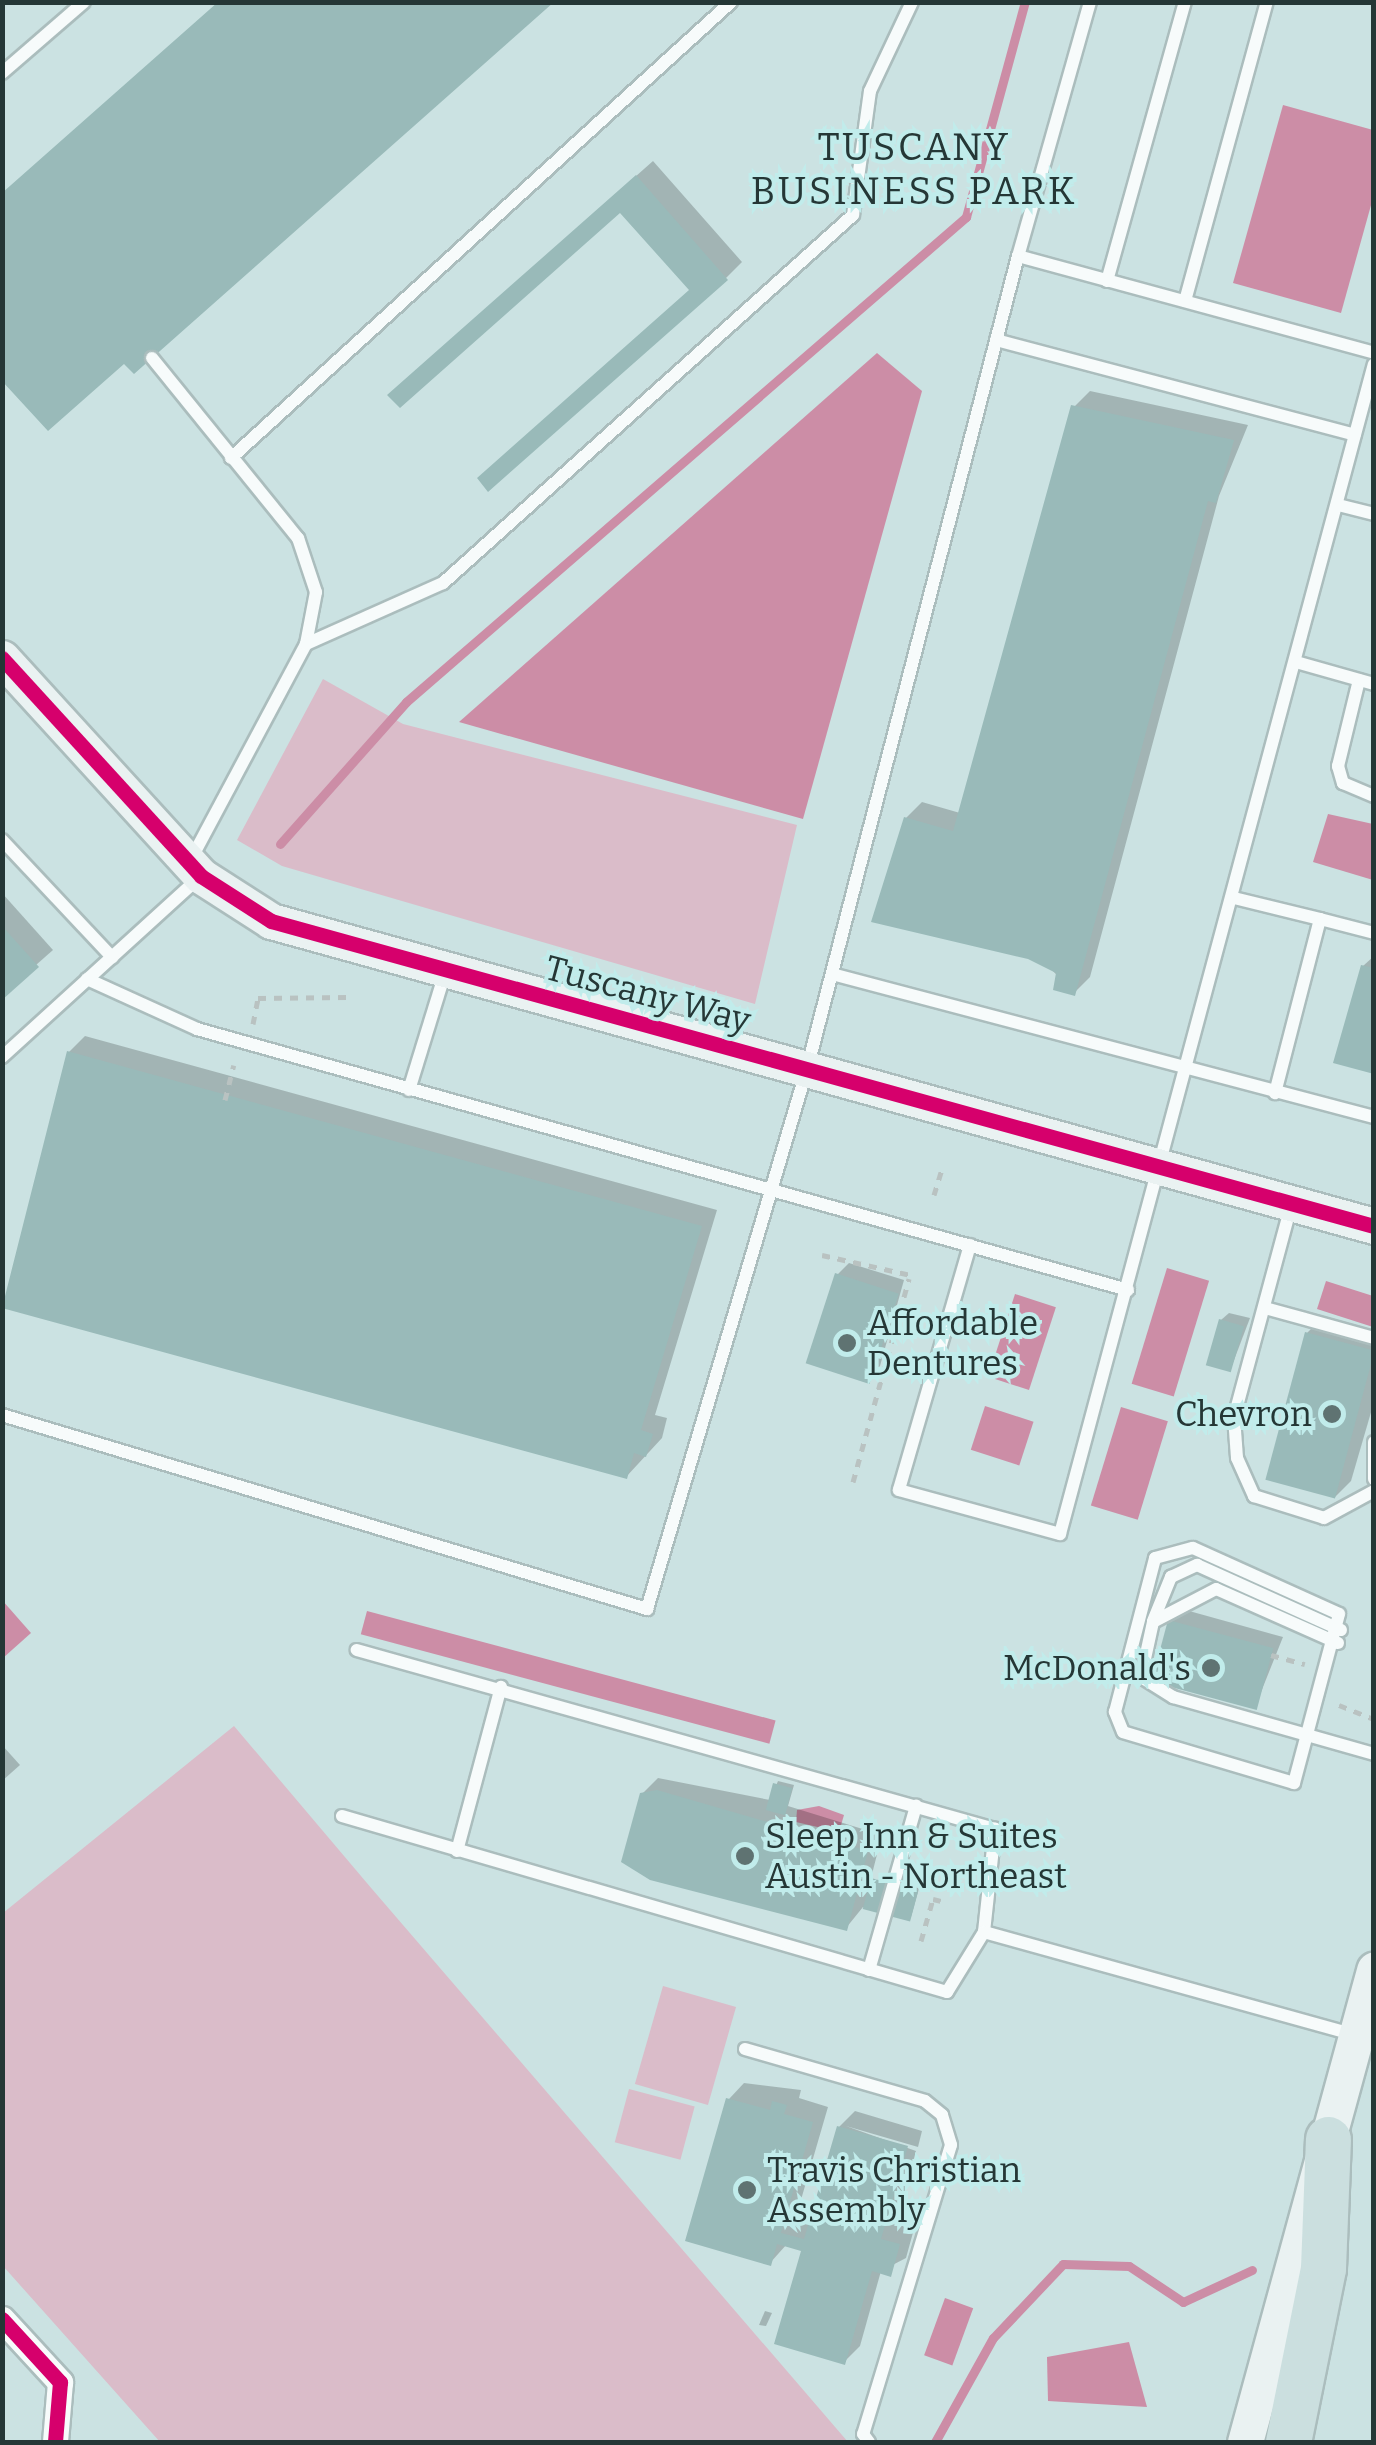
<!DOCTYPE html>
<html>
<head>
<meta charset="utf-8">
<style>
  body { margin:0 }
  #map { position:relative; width:1376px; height:2445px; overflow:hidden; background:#cbe2e2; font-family:Bitter,serif }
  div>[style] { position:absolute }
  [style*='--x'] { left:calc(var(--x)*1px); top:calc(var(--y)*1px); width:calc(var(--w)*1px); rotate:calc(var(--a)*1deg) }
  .green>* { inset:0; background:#dabcc9; transform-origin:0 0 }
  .water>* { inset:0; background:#cc8da6; transform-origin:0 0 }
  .shadow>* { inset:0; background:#0003 }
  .stream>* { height:9px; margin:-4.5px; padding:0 4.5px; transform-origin:4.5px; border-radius:4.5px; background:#cc8da6 }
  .building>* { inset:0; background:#99bab9; transform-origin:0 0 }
  .path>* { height:5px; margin-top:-2.5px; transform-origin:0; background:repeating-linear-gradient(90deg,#b9c2c1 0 8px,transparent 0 16px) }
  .roads { filter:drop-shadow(2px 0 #abbdbd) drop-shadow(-2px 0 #abbdbd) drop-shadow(0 2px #abbdbd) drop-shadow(0 -2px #abbdbd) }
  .lane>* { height:12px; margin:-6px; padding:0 6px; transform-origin:6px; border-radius:6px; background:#f7fbfb }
  .street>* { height:25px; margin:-12.5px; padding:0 12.5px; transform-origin:12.5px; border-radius:12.5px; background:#f7fbfb }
  .secondary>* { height:35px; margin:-17.5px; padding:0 17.5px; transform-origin:17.5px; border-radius:17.5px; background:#eaf2f2 }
  .highway>* { height:45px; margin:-22.5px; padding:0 22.5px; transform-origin:22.5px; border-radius:22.5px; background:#cbdfdf }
  .cycleway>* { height:15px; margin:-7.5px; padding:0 7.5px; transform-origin:7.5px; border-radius:7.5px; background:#d6006c }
  .dots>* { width:28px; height:28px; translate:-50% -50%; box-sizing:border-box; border:5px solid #c1eceb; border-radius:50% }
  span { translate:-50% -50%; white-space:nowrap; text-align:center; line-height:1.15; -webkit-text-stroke:8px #c1eceb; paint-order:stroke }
  .street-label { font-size:35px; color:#253736 }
  .poi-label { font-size:35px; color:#253736 }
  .left { translate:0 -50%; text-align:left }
  .right { translate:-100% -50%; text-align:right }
  .neighbourhood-label { font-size:38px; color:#253736; letter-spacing:2.5px }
  .frame { position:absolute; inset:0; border:5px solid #253736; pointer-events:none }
</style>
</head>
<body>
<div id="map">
  <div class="green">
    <i style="clip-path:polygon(323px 679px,403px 724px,797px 825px,755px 1004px,282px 866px,237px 840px)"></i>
    <i style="clip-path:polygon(234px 1726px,372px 1889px,848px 2442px,160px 2442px,3px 2266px,3px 1913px)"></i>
    <i style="left:663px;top:1986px;width:76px;height:102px;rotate:16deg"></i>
    <i style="left:629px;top:2089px;width:68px;height:55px;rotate:15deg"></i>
  </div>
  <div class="water">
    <i style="clip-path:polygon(1283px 105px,1373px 130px,1373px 198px,1341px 313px,1233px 283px)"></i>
    <i style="clip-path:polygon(877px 353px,922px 391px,803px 819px,459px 722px)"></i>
    <i style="clip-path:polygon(1328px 814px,1373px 824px,1373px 880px,1313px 862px)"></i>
    <i style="left:1167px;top:1268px;width:44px;height:121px;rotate:17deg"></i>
    <i style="clip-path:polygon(1326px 1281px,1373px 1296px,1373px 1327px,1317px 1309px)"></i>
    <i style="left:1015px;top:1294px;width:43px;height:87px;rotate:18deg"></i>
    <i style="left:985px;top:1406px;width:51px;height:46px;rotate:18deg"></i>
    <i style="left:1121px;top:1407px;width:49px;height:103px;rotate:17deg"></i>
    <i style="clip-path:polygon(2px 1600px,31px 1633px,3px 1658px,2px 1658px)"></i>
    <i style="left:367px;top:1611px;width:423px;height:24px;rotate:15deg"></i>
    <i style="clip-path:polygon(819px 1806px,844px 1815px,839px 1832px,796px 1822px,797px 1810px)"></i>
    <i style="left:945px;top:2298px;width:30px;height:61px;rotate:20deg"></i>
    <i style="clip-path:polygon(1129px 2342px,1147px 2407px,1048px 2401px,1047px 2357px)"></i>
  </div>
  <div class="shadow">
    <i style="clip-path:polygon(653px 161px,742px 262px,726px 278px,691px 290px,621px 209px,407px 379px)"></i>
    <i style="clip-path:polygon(1090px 391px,1248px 425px,1219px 496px,1090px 977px,1074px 993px,906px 818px,922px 802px,960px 813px,1074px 407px)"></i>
    <i style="clip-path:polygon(2px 893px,53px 950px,2px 995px)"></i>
    <i style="clip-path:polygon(1374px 956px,1374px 1071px,1363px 966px)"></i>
    <i style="clip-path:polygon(85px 1036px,717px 1210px,655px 1415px,667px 1418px,662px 1438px,626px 1477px,69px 1052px)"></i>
    <i style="clip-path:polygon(849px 1263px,904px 1280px,880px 1366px,868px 1378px,837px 1275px)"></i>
    <i style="clip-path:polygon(1229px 1313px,1250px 1318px,1231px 1368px,1221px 1320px)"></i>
    <i style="clip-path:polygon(1323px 1317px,1374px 1331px,1374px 1402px,1351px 1481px,1335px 1497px,1307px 1333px)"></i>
    <i style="clip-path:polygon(1182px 1609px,1283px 1637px,1255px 1707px,1170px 1621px)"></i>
    <i style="clip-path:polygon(2px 1745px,20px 1765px,2px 1781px)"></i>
    <i style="clip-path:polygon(658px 1778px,770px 1800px,778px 1781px,794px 1785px,788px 1806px,882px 1835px,870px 1882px,919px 1888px,911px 1917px,863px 1907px,846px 1928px,642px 1794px)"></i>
    <i style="clip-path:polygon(744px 2083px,801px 2090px,799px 2098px,828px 2107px,796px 2217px,812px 2222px,839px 2127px,855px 2111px,922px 2131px,918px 2147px,846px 2126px,916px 2151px,896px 2224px,914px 2229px,906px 2258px,881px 2271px,860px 2346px,844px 2362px,804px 2249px,787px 2244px,770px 2263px,729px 2099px)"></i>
    <i style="clip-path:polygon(765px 2311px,772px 2313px,766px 2326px,759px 2325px)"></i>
  </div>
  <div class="stream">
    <i style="--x:280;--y:844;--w:190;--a:-48.4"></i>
    <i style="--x:406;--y:702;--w:741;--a:-40.89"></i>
    <i style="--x:966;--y:217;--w:223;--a:-74.7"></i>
    <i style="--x:935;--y:2442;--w:119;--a:-60.9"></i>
    <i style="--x:993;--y:2338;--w:102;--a:-46.6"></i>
    <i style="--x:1063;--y:2264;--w:66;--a:1.7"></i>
    <i style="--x:1129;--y:2266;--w:65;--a:33.7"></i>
    <i style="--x:1183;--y:2302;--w:76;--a:-24.9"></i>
  </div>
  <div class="building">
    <i style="clip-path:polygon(218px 2px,554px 2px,134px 374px,124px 364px,48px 431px,2px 381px,2px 193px)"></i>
    <i style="clip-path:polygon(636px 175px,728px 280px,488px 492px,477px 478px,689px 290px,620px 213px,400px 408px,387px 395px)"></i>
    <i style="clip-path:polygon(1071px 405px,1234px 440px,1216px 503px,1208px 501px,1075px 996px,1053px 990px,1056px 973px,1028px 959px,871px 922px,904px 817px,953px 831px)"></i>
    <i style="clip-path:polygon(2px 926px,39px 967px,2px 1000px)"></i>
    <i style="clip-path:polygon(1361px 965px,1374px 968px,1374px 1074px,1333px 1063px)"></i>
    <i style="clip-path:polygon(67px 1051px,702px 1226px,641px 1430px,653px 1434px,646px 1457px,634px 1453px,627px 1479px,2px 1308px)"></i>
    <i style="left:835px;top:1273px;width:67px;height:95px;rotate:18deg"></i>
    <i style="left:1219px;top:1319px;width:26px;height:48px;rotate:16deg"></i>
    <i style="left:1305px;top:1332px;width:72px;height:153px;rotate:15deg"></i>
    <i style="left:1168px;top:1620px;width:109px;height:64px;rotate:15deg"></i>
    <i style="left:773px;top:1783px;width:20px;height:28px;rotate:15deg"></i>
    <i style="clip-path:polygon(657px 1790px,868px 1851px,847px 1931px,650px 1880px,621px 1862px,640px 1793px)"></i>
    <i style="left:871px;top:1878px;width:49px;height:32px;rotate:15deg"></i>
    <i style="clip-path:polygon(726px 2098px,770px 2110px,772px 2101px,787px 2105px,784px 2114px,813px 2122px,781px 2233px,804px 2239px,837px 2126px,908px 2146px,881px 2239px,900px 2244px,891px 2277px,872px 2271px,845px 2365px,774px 2344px,801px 2251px,777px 2244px,771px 2266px,685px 2241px)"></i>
  </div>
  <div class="path">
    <i style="--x:253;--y:1024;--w:26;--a:-79"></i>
    <i style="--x:258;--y:998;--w:89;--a:-0.6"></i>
    <i style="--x:225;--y:1100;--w:36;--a:-76"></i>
    <i style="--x:934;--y:1195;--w:28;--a:-73"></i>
    <i style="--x:822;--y:1255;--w:91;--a:12.7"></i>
    <i style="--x:853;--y:1482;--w:211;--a:-74.6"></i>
    <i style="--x:1271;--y:1655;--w:35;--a:15"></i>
    <i style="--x:1339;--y:1705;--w:38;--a:22"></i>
    <i style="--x:921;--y:1941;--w:44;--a:-74.1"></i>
    <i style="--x:933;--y:1899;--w:8;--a:14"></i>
  </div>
  <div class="roads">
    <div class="lane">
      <i style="--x:1090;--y:2;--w:264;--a:105.8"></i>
      <i style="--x:1018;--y:256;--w:369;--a:15.2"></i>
      <i style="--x:2;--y:73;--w:108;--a:-40.9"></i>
      <i style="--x:1107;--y:281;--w:290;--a:-74.4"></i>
      <i style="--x:1185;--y:301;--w:310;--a:-74.7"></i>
      <i style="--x:996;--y:340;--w:371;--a:14.8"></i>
      <i style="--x:152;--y:358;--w:232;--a:51"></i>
      <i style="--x:298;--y:538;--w:57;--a:71.6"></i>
      <i style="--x:316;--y:592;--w:53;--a:100.9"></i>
      <i style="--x:306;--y:644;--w:246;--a:118.1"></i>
      <i style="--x:231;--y:458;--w:677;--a:-42.36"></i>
      <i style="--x:1338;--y:505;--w:37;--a:14"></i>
      <i style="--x:306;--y:644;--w:150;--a:-24"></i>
      <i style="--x:443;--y:583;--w:551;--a:-41.91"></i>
      <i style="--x:853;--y:215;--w:125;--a:-82.2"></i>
      <i style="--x:870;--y:91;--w:98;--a:-64.7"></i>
      <i style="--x:1296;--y:662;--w:81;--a:15.8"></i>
      <i style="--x:1359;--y:680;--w:89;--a:103.7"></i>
      <i style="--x:1338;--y:766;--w:18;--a:74"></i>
      <i style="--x:1343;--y:783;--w:34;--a:23"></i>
      <i style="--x:2;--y:840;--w:161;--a:46.8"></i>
      <i style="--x:1234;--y:898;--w:89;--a:13.7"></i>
      <i style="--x:1320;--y:919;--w:180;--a:104.5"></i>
      <i style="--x:1320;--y:919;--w:56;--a:14.5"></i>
      <i style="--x:832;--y:974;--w:561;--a:14.78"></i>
      <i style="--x:87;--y:979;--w:121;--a:24.4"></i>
      <i style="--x:197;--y:1029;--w:967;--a:15.66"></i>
      <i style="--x:2;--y:1057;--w:266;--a:-42.3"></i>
      <i style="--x:409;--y:1090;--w:122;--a:-72.9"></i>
      <i style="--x:1291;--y:1206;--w:219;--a:105.1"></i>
      <i style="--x:1234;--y:1417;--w:41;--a:85.8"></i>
      <i style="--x:1237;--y:1458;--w:42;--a:65.9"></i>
      <i style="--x:1254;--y:1496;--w:73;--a:17.4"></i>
      <i style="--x:1324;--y:1518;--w:57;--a:-28.4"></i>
      <i style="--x:970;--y:1245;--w:255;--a:106.2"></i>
      <i style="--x:899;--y:1490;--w:167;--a:15.3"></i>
      <i style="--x:1060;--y:1534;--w:1211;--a:-74.98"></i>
      <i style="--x:1265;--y:1308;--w:113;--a:15.4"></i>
      <i style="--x:2;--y:1415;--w:674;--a:16.74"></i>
      <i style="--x:647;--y:1609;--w:563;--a:-73.5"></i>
      <i style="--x:807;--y:1069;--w:840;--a:-75.45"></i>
      <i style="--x:1374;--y:1442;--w:37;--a:90"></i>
      <i style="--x:1193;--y:1548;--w:160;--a:24.3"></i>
      <i style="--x:1339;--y:1614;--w:175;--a:104.9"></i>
      <i style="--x:1294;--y:1783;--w:178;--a:-163.4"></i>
      <i style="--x:1123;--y:1732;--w:22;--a:-112"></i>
      <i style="--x:1115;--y:1712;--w:159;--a:-75.4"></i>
      <i style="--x:1155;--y:1558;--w:39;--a:-15"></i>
      <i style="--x:1153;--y:1621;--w:48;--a:-67.8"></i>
      <i style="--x:1171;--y:1577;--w:29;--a:-25"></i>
      <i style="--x:1197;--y:1565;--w:158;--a:24.3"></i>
      <i style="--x:1338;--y:1643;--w:133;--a:-156.1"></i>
      <i style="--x:1216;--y:1589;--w:71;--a:152.4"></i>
      <i style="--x:1153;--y:1622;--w:56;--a:102.3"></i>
      <i style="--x:1141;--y:1677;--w:38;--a:32"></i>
      <i style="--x:1173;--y:1697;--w:209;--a:15.8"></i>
      <i style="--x:342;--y:1816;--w:630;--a:16.22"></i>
      <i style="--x:947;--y:1992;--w:70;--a:-58.3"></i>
      <i style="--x:984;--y:1932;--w:104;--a:-83.9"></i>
      <i style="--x:995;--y:1829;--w:663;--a:-164.33"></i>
      <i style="--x:457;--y:1851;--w:170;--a:-75"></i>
      <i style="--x:984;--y:1932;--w:383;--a:15.5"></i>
      <i style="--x:869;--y:1970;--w:171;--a:-74"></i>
      <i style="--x:745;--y:2049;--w:187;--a:16.1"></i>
      <i style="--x:925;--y:2101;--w:22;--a:39"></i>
      <i style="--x:942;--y:2115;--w:31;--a:73"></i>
      <i style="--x:951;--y:2145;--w:302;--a:106.9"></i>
      <i style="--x:863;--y:2434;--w:10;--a:53"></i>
    </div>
    <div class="street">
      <i style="--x:2;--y:2319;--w:86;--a:47.4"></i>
      <i style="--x:60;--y:2382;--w:60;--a:94.8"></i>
    </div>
    <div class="secondary">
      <i style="--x:2;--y:658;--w:295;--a:47.6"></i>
      <i style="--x:201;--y:876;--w:83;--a:32.7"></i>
      <i style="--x:271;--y:921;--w:1144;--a:15.46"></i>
      <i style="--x:1245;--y:2442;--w:490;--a:-74.7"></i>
    </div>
    <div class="highway">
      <i style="--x:1288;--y:2442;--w:177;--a:-78.6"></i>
      <i style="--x:1323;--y:2268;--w:129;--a:-87.8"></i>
    </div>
  </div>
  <div class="cycleway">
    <i style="--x:2;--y:658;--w:295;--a:47.6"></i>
    <i style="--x:201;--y:876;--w:83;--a:32.7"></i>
    <i style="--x:271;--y:921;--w:1144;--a:15.46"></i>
    <i style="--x:2;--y:2319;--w:86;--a:47.4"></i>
    <i style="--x:60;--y:2382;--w:60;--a:94.8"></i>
  </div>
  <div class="dots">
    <i style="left:847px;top:1343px;background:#5f7372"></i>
    <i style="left:1332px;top:1414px;background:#5f7372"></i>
    <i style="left:1211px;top:1668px;background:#5f7372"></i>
    <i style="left:745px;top:1856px;background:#5f7372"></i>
    <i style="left:747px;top:2190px;background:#5f7372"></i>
  </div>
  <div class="street-label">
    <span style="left:648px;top:994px;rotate:15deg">Tuscany Way</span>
  </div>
  <div class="poi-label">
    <span class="left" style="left:867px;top:1343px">Affordable<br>Dentures</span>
    <span class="right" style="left:1312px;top:1414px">Chevron</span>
    <span class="right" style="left:1191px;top:1668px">McDonald's</span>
    <span class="left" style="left:765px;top:1856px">Sleep Inn &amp; Suites<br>Austin - Northeast</span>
    <span class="left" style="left:767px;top:2190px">Travis Christian<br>Assembly</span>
  </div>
  <div class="neighbourhood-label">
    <span style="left:914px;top:170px">TUSCANY<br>BUSINESS PARK</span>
  </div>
  <div class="frame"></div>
</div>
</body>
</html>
